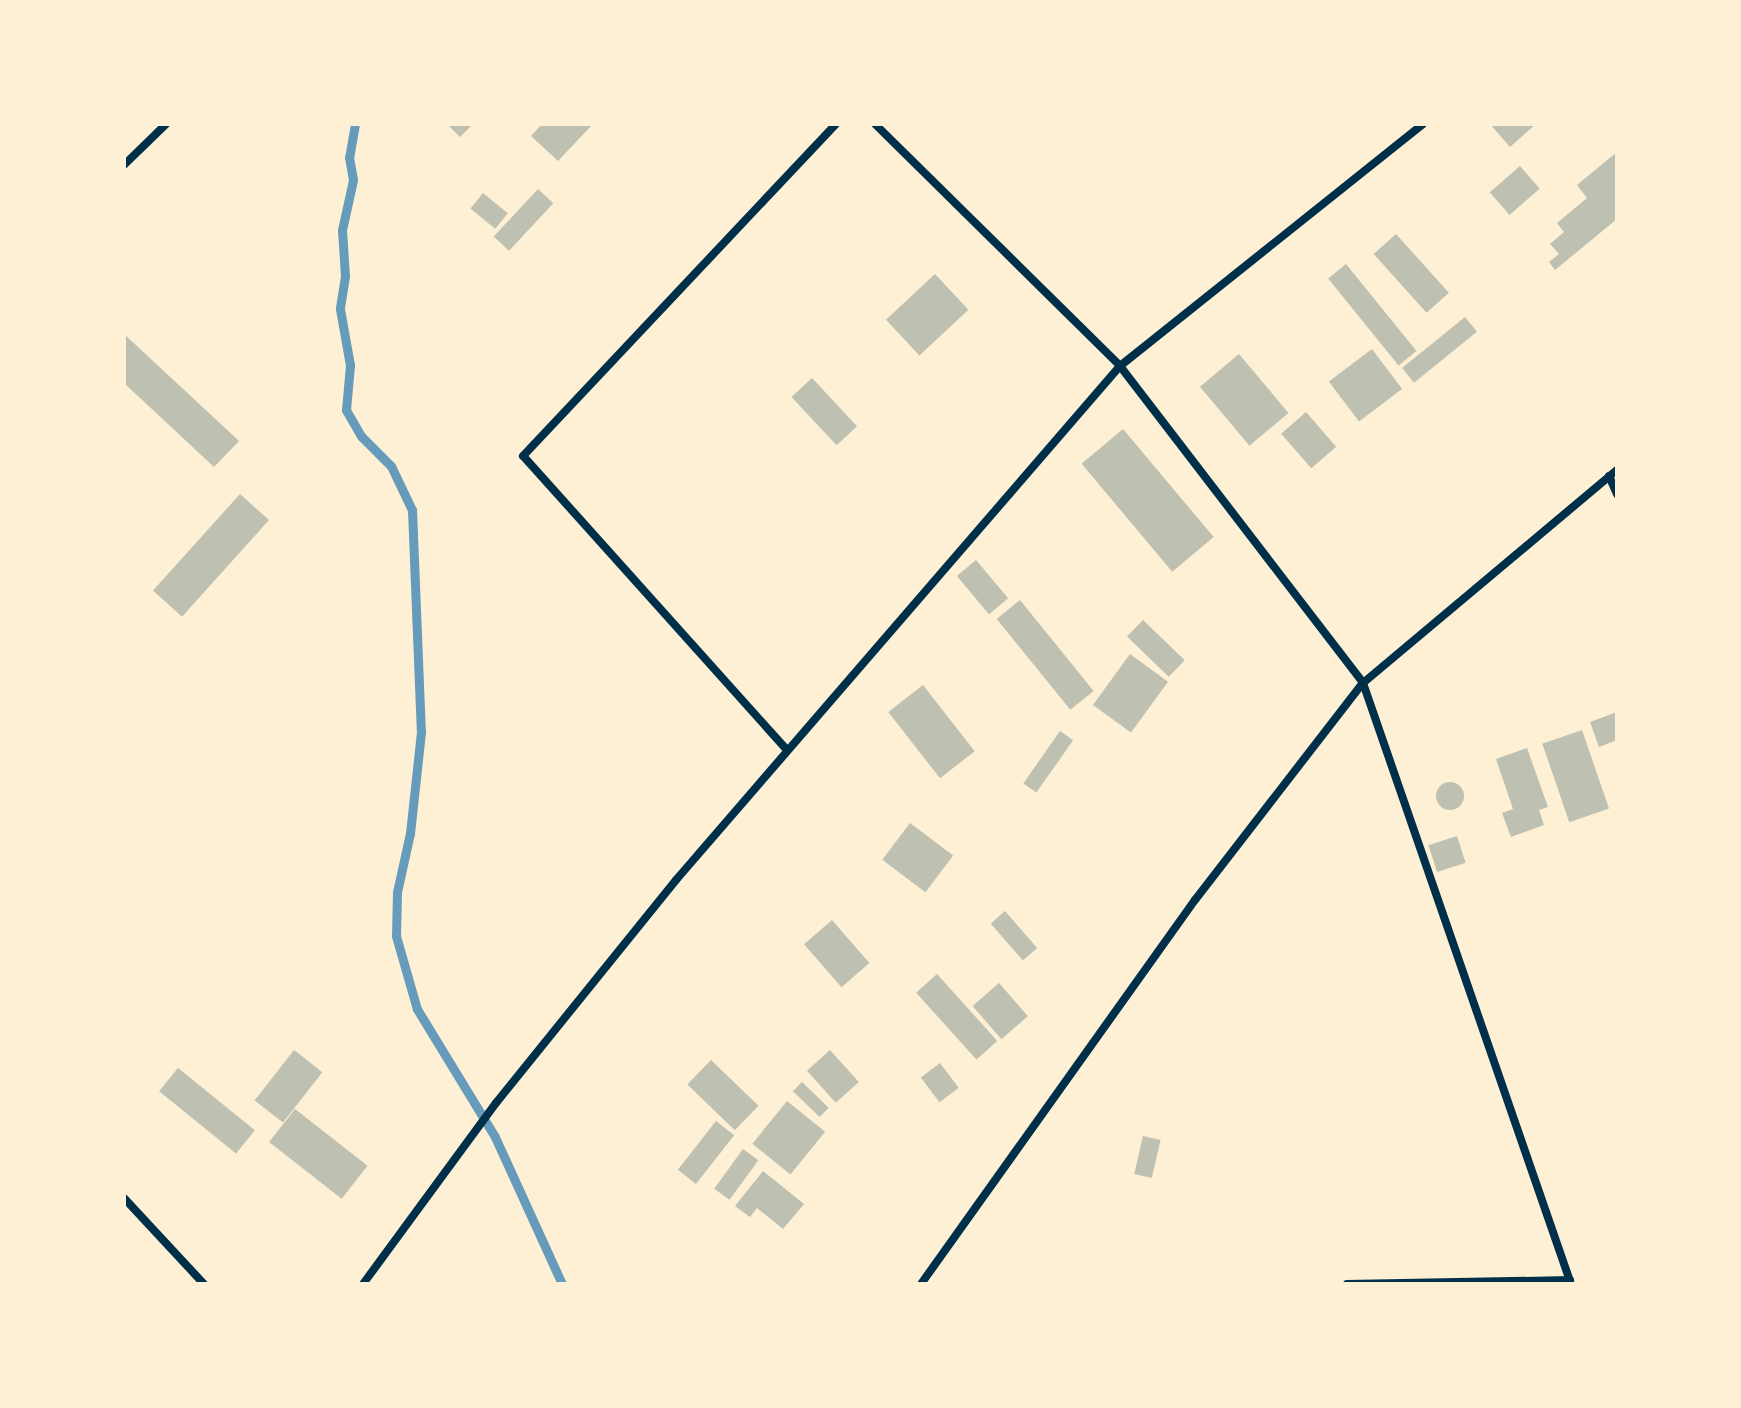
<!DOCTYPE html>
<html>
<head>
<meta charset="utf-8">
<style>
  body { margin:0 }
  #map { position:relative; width:1741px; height:1408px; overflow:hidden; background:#fdf0d5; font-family:Rubik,sans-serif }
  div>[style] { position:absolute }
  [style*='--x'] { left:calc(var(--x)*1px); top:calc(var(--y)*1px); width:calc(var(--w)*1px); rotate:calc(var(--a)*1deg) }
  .stream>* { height:9px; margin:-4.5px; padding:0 4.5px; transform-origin:4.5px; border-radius:4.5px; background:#669bbc }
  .building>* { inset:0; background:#bec0b2; transform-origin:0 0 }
  .round { border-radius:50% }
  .minor>* { height:8px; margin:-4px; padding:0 4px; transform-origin:4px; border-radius:4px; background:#003049 }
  span { translate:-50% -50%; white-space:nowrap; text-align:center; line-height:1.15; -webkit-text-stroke:7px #fdf0d5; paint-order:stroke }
  .frame { position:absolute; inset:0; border:126px solid #fdf0d5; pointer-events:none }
</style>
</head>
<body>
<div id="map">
  <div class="stream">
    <i style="--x:355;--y:124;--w:34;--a:100"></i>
    <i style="--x:349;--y:157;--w:23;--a:80"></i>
    <i style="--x:353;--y:180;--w:51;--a:102.4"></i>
    <i style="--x:342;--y:230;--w:46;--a:86.3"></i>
    <i style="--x:345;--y:276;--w:33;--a:99"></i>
    <i style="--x:340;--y:309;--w:57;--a:79.9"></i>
    <i style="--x:350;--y:365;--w:45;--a:95.1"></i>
    <i style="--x:346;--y:410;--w:30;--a:60"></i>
    <i style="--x:361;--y:436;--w:42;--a:45"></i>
    <i style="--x:391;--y:466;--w:49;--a:64.5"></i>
    <i style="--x:412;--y:510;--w:222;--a:87.7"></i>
    <i style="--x:421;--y:732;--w:102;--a:96.2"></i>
    <i style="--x:410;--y:833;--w:60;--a:102.4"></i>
    <i style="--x:397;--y:892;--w:44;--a:91.3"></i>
    <i style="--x:396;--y:936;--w:76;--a:74"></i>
    <i style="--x:417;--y:1009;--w:150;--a:58.6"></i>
    <i style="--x:495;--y:1137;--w:162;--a:65.5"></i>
  </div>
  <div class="building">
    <i style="clip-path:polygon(447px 124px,473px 124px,460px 137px)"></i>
    <i style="clip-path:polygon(542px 124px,593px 124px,558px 161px,531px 136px)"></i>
    <i style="clip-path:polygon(1490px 124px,1536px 124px,1510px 147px)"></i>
    <i style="clip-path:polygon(1617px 152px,1617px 219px,1555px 270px,1549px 262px,1559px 254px,1550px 244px,1564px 232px,1557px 223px,1587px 198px,1577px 185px)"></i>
    <i style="left:1520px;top:166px;width:30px;height:40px;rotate:49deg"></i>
    <i style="left:538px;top:189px;width:21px;height:65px;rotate:43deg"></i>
    <i style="left:483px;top:193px;width:32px;height:20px;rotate:39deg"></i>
    <i style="left:1396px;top:234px;width:79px;height:30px;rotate:48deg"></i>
    <i style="left:1346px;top:264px;width:112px;height:23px;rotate:51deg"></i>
    <i style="left:935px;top:274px;width:49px;height:67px;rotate:47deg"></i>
    <i style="left:1465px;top:317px;width:19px;height:81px;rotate:51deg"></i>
    <i style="clip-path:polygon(124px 334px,239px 441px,214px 467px,124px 383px)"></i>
    <i style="left:1372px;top:349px;width:50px;height:54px;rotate:53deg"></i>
    <i style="left:1239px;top:354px;width:77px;height:51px;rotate:50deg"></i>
    <i style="left:812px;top:378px;width:66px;height:28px;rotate:47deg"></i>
    <i style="left:1306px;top:412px;width:46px;height:33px;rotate:49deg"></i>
    <i style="left:1123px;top:429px;width:141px;height:54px;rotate:50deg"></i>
    <i style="left:240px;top:494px;width:39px;height:130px;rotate:42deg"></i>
    <i style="left:976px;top:560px;width:50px;height:25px;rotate:50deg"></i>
    <i style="left:1020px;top:600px;width:117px;height:30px;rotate:51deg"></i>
    <i style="left:1143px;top:620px;width:58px;height:23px;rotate:44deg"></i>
    <i style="left:1130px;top:654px;width:47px;height:63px;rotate:36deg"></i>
    <i style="left:923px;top:685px;width:84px;height:44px;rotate:52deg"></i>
    <i style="clip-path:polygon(1617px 712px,1617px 740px,1599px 747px,1590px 722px)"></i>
    <i style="left:1582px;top:730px;width:83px;height:42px;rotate:71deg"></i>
    <i style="left:1060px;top:731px;width:16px;height:64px;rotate:35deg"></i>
    <i style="clip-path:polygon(1527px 748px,1548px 807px,1539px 810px,1544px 825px,1511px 837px,1502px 813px,1513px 809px,1496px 759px)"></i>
    <i class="round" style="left:1436px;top:782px;width:28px;height:28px"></i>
    <i style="left:910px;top:823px;width:54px;height:46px;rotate:37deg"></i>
    <i style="left:1457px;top:836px;width:28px;height:30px;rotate:72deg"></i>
    <i style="left:1005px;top:911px;width:49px;height:19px;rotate:49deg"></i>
    <i style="left:832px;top:920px;width:57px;height:37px;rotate:49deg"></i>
    <i style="left:937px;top:974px;width:90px;height:28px;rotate:48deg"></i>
    <i style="left:999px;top:983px;width:44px;height:35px;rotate:49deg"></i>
    <i style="left:294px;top:1050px;width:36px;height:64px;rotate:38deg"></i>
    <i style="left:830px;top:1050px;width:43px;height:31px;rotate:48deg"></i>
    <i style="left:711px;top:1060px;width:66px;height:34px;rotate:44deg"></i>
    <i style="left:940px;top:1063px;width:31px;height:24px;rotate:53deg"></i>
    <i style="left:178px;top:1068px;width:99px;height:30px;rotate:39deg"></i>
    <i style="left:802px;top:1082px;width:37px;height:13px;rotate:44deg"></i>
    <i style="left:787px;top:1101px;width:49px;height:55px;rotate:39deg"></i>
    <i style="left:295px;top:1109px;width:92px;height:42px;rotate:38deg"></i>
    <i style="left:716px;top:1121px;width:23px;height:62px;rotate:38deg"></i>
    <i style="left:1143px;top:1136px;width:18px;height:39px;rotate:13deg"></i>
    <i style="left:743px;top:1149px;width:19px;height:49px;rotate:36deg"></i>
    <i style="clip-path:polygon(763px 1171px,804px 1204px,783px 1229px,757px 1208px,750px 1217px,735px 1206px)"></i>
  </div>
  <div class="minor">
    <i style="--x:875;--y:124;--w:344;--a:44.6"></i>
    <i style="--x:1120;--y:366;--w:399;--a:52.5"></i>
    <i style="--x:1363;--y:683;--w:636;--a:70.91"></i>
    <i style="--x:124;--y:165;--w:59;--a:-44.3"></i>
    <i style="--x:1609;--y:476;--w:20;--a:66"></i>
    <i style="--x:787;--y:750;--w:395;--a:-131.9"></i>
    <i style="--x:523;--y:456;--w:456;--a:-46.7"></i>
    <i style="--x:124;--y:1198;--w:117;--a:47.1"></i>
    <i style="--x:363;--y:1284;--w:225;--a:-53.7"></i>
    <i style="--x:496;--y:1103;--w:287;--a:-51.1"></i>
    <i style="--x:676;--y:880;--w:679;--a:-49.18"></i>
    <i style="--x:1120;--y:366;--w:388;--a:-38.6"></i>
    <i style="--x:921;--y:1284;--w:472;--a:-54.5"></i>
    <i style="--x:1195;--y:900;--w:274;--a:-52.3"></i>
    <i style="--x:1363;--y:683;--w:331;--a:-40"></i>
    <i style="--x:1347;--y:1284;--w:223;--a:-1"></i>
  </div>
  <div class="frame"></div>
</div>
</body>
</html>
